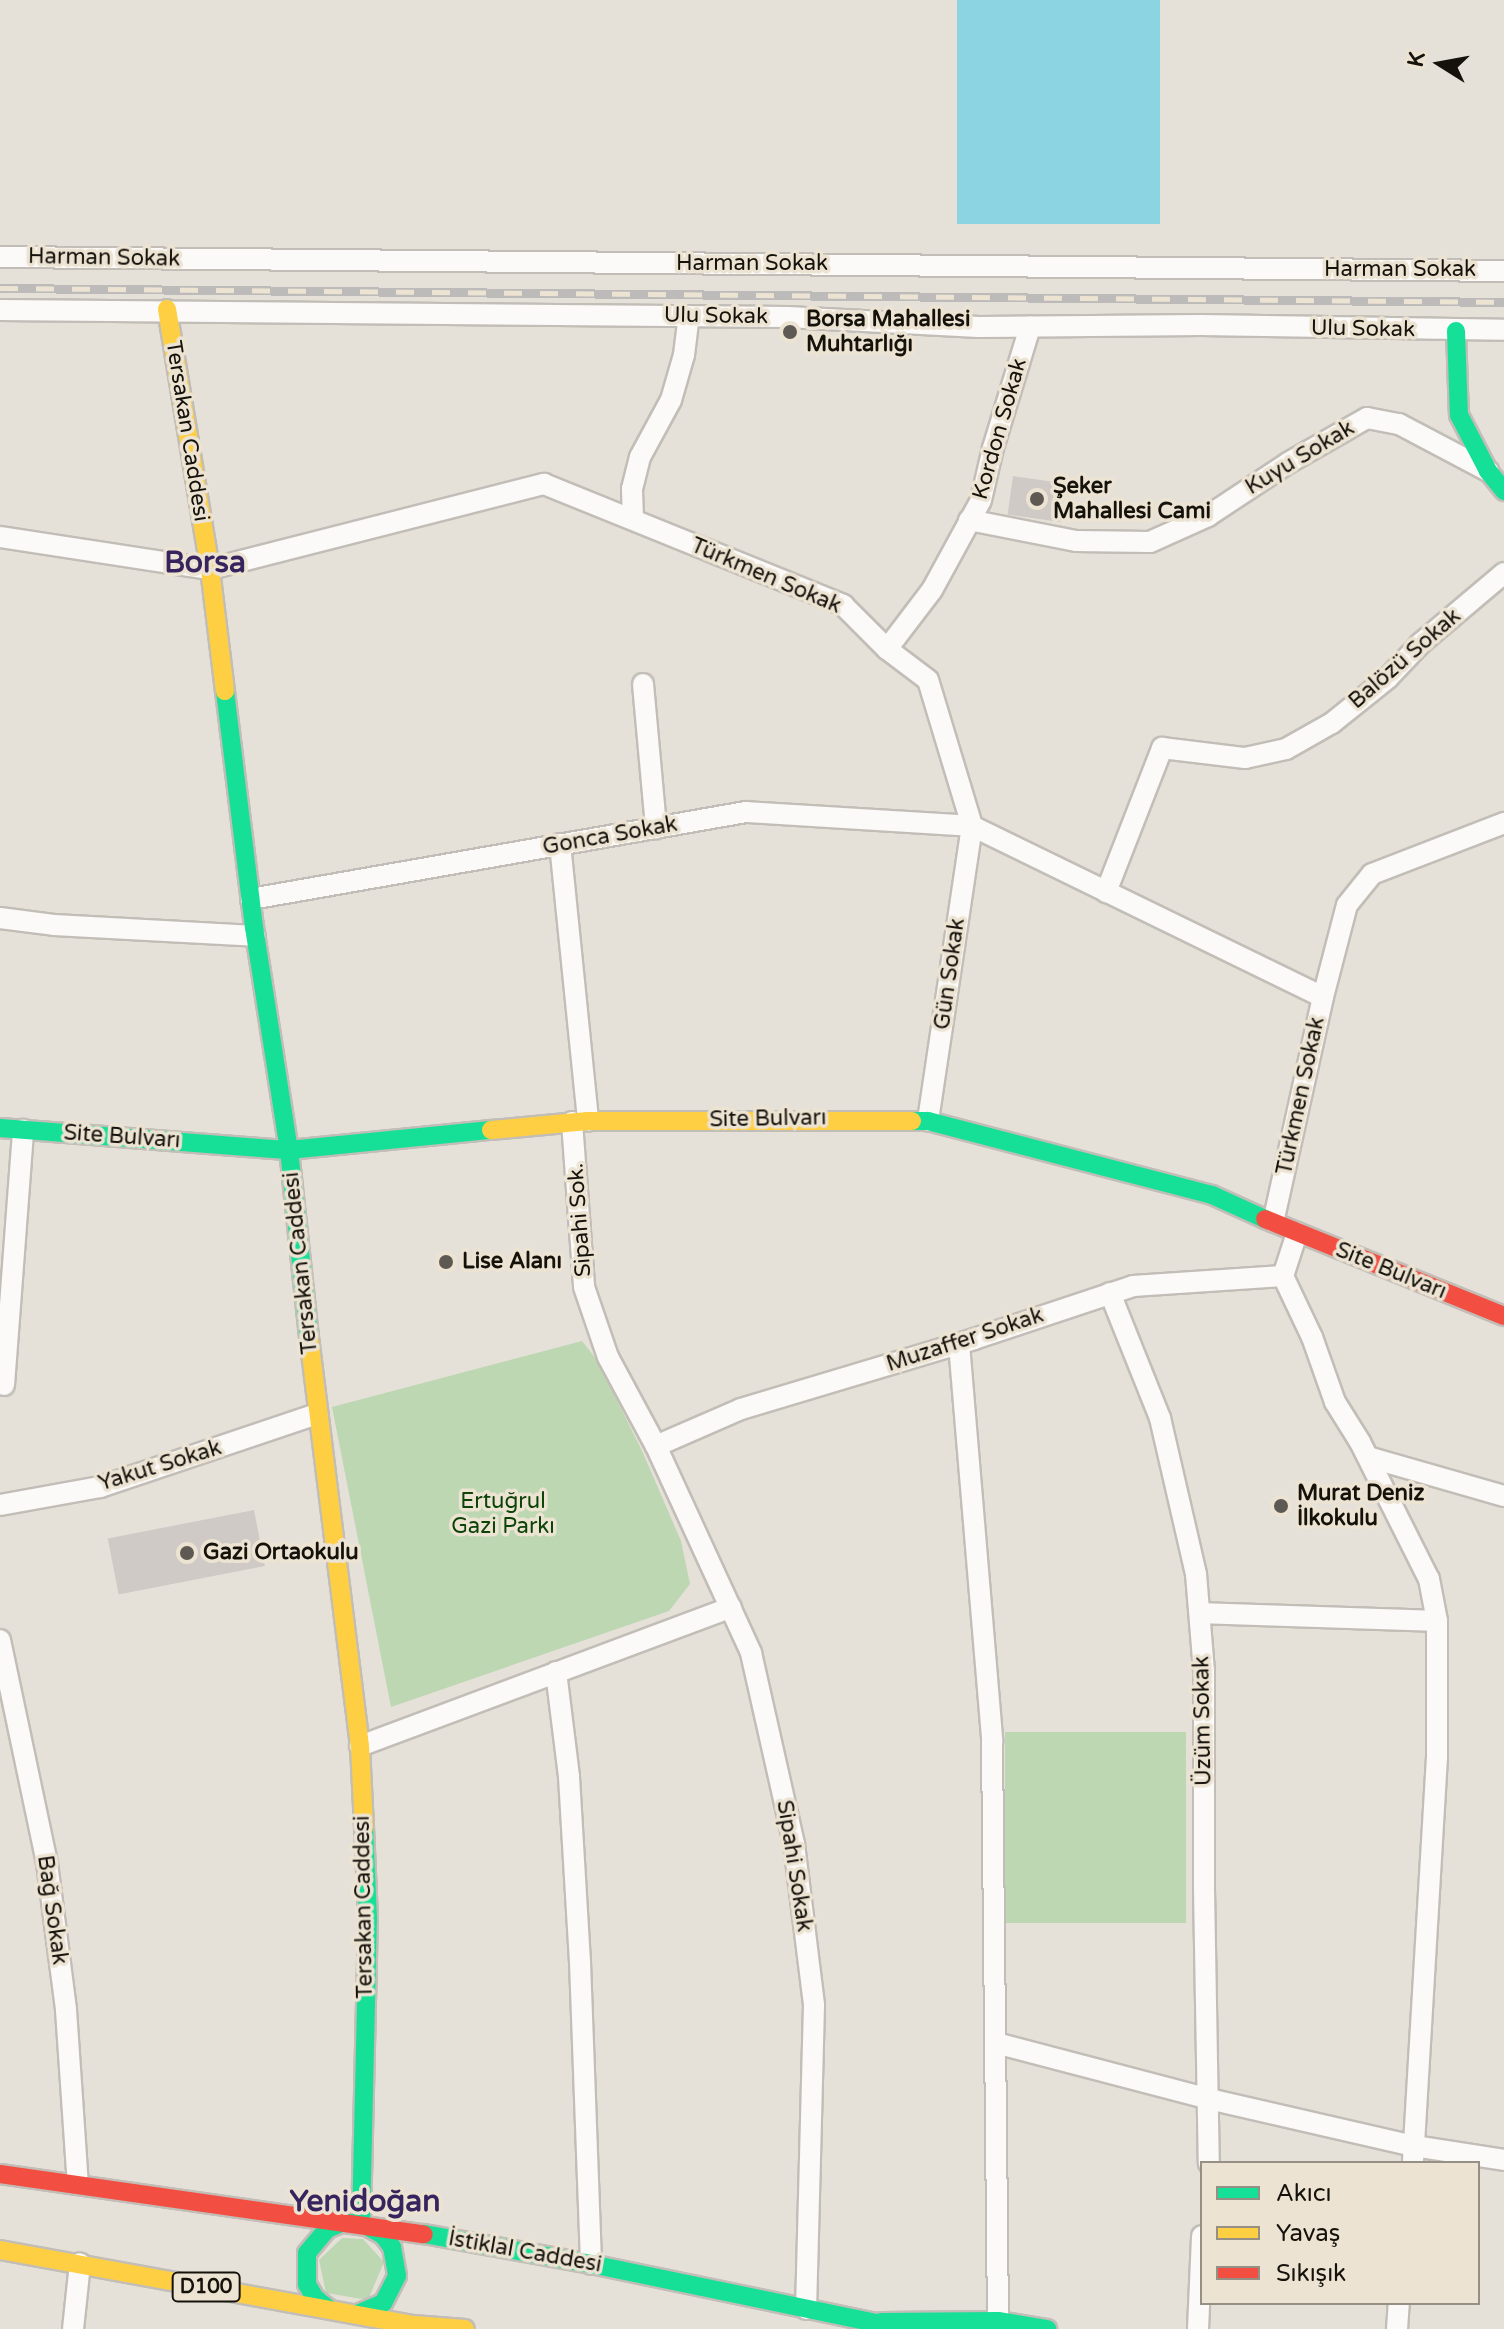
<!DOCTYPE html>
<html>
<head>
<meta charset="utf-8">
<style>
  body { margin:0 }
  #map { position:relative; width:1504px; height:2329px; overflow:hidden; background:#e6e1d8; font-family:"Varela Round",sans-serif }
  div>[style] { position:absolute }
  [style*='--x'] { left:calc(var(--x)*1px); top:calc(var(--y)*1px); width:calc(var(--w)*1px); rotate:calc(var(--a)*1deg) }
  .green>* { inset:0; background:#bcd7b2; transform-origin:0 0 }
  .water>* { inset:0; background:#8dd4e2; transform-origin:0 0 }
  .building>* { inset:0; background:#d0cac7; transform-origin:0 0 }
  .roads { filter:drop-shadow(2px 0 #c2beb7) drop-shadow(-2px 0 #c2beb7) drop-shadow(0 2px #c2beb7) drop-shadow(0 -2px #c2beb7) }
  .street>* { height:20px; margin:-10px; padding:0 10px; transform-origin:10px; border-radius:10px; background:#fbfaf9 }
  .fast>* { height:18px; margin:-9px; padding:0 9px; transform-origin:9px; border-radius:9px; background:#16e098 }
  .slow>* { height:18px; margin:-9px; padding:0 9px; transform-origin:9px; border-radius:9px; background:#ffcf43 }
  .jam>* { height:18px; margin:-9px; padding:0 9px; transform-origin:9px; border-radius:9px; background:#f24e42 }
  .rail>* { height:9px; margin-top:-4.5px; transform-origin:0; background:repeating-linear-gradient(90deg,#ece3d2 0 18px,#bcbbb9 0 36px); box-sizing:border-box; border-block:2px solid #bcbbb9 }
  .dots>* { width:22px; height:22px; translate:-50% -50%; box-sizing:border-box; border:4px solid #ece3d2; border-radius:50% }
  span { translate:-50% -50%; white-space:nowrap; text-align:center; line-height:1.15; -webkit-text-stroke:7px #ece3d2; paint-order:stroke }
  .shield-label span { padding:2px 6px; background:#ece3d2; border:2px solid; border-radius:6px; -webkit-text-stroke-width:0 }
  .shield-label { font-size:20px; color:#15120c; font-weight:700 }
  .street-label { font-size:22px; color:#15120c }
  .poi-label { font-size:22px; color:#15120c; font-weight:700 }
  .left { translate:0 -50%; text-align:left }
  .park-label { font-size:22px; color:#0c4307 }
  .district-label { font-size:30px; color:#37235d; font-weight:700 }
  .legend { position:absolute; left:1200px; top:2161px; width:280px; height:144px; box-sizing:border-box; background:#ece3d2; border:2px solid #968f83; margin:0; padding:10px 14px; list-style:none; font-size:24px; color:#15120c }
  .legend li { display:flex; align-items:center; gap:16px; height:40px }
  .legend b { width:40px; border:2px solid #968f83 }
  .north { position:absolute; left:1400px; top:24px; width:80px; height:80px; -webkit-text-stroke:6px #ece3d2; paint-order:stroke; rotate:281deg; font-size:22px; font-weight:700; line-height:32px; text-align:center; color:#15120c }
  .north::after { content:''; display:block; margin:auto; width:28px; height:36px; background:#15120c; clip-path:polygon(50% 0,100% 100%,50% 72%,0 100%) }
</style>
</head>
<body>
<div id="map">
  <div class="green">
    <i style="clip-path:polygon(582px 1341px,597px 1360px,643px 1453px,681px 1541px,690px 1584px,669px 1611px,391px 1707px,332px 1407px)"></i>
    <i style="left:1005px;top:1732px;width:181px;height:191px"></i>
    <i style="clip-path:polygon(342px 2238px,363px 2239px,384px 2262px,368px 2300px,326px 2293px,319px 2260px)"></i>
  </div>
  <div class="water">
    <i style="left:957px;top:0;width:203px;height:224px"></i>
  </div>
  <div class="building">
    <i style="left:1013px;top:476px;width:53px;height:39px;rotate:8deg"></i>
    <i style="left:254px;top:1510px;width:57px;height:149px;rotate:79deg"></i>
  </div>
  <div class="roads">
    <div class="street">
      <i style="--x:0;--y:257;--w:1504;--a:0.53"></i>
      <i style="--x:0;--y:310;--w:787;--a:0.51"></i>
      <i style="--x:787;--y:317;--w:192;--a:3"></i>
      <i style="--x:979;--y:327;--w:222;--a:-0.5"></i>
      <i style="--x:1201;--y:325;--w:303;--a:0.9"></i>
      <i style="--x:633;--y:519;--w:30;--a:-92"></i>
      <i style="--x:632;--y:489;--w:33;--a:-76"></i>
      <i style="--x:640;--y:457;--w:65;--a:-61.5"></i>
      <i style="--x:671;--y:400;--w:47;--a:-73.9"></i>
      <i style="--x:684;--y:355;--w:39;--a:-83"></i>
      <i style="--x:969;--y:520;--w:109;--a:11.1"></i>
      <i style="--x:1076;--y:541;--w:74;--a:0.8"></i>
      <i style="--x:1150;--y:542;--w:64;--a:-24.1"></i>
      <i style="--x:1208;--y:516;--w:96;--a:-33.5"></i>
      <i style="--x:1288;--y:463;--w:91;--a:-29.7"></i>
      <i style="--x:1367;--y:418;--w:33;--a:11"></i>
      <i style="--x:1399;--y:424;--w:101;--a:27.8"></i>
      <i style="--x:0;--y:537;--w:212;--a:8.7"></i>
      <i style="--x:210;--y:569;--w:345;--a:-14.3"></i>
      <i style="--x:544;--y:484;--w:323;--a:22"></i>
      <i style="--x:843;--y:605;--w:62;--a:45"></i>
      <i style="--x:887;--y:649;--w:51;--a:37.1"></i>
      <i style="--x:928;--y:680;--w:152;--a:73.2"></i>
      <i style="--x:972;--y:826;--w:390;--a:26"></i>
      <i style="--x:1323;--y:997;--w:230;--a:102.5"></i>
      <i style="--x:887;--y:649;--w:74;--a:-52.7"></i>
      <i style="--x:932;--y:590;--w:102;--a:-61.4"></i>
      <i style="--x:981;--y:500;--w:53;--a:-77"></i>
      <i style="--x:993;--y:448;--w:127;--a:-73"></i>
      <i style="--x:643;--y:684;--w:145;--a:84.8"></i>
      <i style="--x:560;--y:844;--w:278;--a:84.2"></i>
      <i style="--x:1106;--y:892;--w:155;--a:-68.7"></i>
      <i style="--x:1162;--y:748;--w:84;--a:6.9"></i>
      <i style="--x:1245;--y:758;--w:42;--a:-12.4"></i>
      <i style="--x:1286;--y:749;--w:53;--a:-29.5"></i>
      <i style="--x:1332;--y:723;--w:72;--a:-38.8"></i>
      <i style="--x:1388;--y:678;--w:47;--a:-46.7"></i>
      <i style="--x:1420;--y:644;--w:110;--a:-40.2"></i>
      <i style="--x:251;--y:899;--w:503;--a:-9.97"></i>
      <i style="--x:746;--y:812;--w:226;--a:3.5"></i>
      <i style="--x:972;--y:826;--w:298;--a:98.5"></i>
      <i style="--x:0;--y:918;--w:54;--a:7.4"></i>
      <i style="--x:54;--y:925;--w:201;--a:3.1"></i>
      <i style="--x:1323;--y:997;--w:95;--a:-75.4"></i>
      <i style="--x:1347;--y:905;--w:40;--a:-51"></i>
      <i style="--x:1372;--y:874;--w:142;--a:-21.1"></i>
      <i style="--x:572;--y:1122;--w:165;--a:85.8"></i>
      <i style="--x:584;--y:1287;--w:74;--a:71.1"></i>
      <i style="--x:608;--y:1357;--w:101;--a:61.7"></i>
      <i style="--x:656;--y:1446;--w:228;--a:65.3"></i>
      <i style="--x:751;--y:1653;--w:196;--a:77.3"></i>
      <i style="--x:794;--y:1844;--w:162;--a:82.9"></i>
      <i style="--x:814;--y:2005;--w:304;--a:91.5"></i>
      <i style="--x:1297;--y:1233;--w:45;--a:108"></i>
      <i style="--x:1283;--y:1276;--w:68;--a:64.6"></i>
      <i style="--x:1312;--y:1337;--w:69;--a:70.5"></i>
      <i style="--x:1335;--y:1402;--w:47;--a:58"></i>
      <i style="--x:1360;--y:1442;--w:153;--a:63.3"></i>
      <i style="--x:1429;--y:1579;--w:43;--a:79.2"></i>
      <i style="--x:1437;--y:1621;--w:136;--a:90"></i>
      <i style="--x:1437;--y:1757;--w:407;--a:93.4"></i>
      <i style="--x:1110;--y:1293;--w:135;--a:68.2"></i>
      <i style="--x:1160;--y:1418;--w:160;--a:77"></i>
      <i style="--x:1196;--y:1574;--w:97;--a:85.3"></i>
      <i style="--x:1204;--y:1671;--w:218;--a:90"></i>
      <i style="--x:1204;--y:1889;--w:274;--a:89"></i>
      <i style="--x:959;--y:1344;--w:398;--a:85.2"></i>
      <i style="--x:992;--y:1741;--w:580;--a:89.41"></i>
      <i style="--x:4;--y:1385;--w:256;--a:-85.7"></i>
      <i style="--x:656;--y:1446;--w:93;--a:-23.5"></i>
      <i style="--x:741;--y:1409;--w:243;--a:-16.7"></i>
      <i style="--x:974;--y:1339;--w:168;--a:-18.4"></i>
      <i style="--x:1133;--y:1286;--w:150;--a:-3.8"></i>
      <i style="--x:1368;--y:1457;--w:141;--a:16"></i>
      <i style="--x:0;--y:1505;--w:102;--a:-10.2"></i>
      <i style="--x:100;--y:1487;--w:229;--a:-18.6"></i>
      <i style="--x:1200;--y:1613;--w:237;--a:1.9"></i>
      <i style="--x:0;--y:1640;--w:228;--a:78.1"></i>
      <i style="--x:47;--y:1863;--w:148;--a:82.6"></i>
      <i style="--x:66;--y:2010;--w:174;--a:86.1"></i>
      <i style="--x:556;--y:1672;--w:106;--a:82.9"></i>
      <i style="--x:569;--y:1777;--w:185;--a:86.6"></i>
      <i style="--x:580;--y:1962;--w:302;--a:87.9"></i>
      <i style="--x:360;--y:1746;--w:396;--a:-20.5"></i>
      <i style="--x:996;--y:2043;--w:220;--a:14.7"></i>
      <i style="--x:1209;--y:2099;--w:210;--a:12.9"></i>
      <i style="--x:1414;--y:2146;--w:91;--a:8.8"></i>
      <i style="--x:73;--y:2329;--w:66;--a:-83.9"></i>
      <i style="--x:1198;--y:2329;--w:93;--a:-87.5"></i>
      <i style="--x:1397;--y:2329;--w:26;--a:-86"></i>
    </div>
    <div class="fast">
      <i style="--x:1456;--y:331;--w:84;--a:88"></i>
      <i style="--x:1459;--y:415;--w:63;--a:62.6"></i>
      <i style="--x:1488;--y:471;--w:26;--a:51"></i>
      <i style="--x:225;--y:691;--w:238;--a:83"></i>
      <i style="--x:254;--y:927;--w:226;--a:81.1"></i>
      <i style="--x:289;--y:1150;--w:188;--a:83.9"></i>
      <i style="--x:912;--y:1121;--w:16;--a:0"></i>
      <i style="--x:928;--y:1121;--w:293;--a:14.6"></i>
      <i style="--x:1212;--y:1195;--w:58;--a:24.4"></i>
      <i style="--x:0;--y:1128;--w:290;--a:4.4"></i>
      <i style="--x:289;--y:1150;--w:203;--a:-5.7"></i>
      <i style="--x:361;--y:2223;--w:305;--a:-88.7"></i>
      <i style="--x:368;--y:1918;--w:90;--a:-92.5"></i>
      <i style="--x:424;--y:2234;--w:170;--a:10.2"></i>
      <i style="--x:591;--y:2264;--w:320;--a:11.7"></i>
      <i style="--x:329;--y:2309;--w:18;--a:-142"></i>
      <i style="--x:315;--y:2298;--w:16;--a:-120"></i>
      <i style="--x:307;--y:2284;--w:31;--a:-90"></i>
      <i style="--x:307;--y:2253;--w:31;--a:-50"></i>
      <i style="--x:327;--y:2229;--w:15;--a:-23"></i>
      <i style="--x:341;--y:2223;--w:20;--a:0"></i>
      <i style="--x:361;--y:2223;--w:25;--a:29"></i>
      <i style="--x:383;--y:2235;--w:15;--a:53"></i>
      <i style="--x:392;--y:2247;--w:29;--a:80"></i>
      <i style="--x:397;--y:2276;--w:30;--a:117"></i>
      <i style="--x:383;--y:2303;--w:28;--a:157"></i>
      <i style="--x:881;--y:2322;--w:117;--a:-0.5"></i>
      <i style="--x:998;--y:2321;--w:50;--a:9.3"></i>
    </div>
    <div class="slow">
      <i style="--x:167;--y:309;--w:264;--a:80.6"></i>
      <i style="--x:210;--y:569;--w:123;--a:83"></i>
      <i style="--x:491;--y:1130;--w:97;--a:-5.3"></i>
      <i style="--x:588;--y:1121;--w:324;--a:0"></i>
      <i style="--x:309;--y:1337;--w:412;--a:82.9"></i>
      <i style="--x:360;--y:1746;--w:82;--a:87.2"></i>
      <i style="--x:0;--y:2250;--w:420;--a:10.3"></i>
      <i style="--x:413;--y:2325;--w:52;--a:4.4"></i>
    </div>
    <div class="jam">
      <i style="--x:1265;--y:1219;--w:258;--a:22.1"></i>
      <i style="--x:0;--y:2174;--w:428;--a:8.1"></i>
    </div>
  </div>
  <div class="rail">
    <i style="--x:0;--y:288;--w:1504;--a:0.53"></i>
  </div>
  <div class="dots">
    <i style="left:790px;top:332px;background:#5e5a53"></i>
    <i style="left:1037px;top:499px;background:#5e5a53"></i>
    <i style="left:446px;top:1262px;background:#5e5a53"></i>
    <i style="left:1281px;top:1506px;background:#5e5a53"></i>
    <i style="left:187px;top:1553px;background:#5e5a53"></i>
  </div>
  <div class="shield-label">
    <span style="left:206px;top:2287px">D100</span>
  </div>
  <div class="street-label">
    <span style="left:104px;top:258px;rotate:1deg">Harman Sokak</span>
    <span style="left:752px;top:264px">Harman Sokak</span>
    <span style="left:1400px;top:270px">Harman Sokak</span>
    <span style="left:716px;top:316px;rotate:1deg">Ulu Sokak</span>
    <span style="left:1363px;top:329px;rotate:1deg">Ulu Sokak</span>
    <span style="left:1000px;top:429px;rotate:-74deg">Kordon Sokak</span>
    <span style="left:187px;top:431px;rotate:81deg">Tersakan Caddesi</span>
    <span style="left:1300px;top:458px;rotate:-31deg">Kuyu Sokak</span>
    <span style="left:766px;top:576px;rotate:23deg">Türkmen Sokak</span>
    <span style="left:1405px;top:659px;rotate:-41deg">Balözü Sokak</span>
    <span style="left:610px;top:836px;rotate:-10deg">Gonca Sokak</span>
    <span style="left:950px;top:974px;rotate:-82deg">Gün Sokak</span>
    <span style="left:1301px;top:1096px;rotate:-78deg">Türkmen Sokak</span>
    <span style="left:768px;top:1119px;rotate:-1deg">Site Bulvarı</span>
    <span style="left:122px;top:1137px;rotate:4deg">Site Bulvarı</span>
    <span style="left:580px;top:1220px;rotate:-94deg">Sipahi Sok.</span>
    <span style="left:301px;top:1263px;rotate:-96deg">Tersakan Caddesi</span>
    <span style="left:1391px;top:1271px;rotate:22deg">Site Bulvarı</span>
    <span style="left:965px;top:1340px;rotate:-18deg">Muzaffer Sokak</span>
    <span style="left:160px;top:1466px;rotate:-17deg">Yakut Sokak</span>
    <span style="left:1203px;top:1721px;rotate:-91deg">Üzüm Sokak</span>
    <span style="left:794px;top:1866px;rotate:81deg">Sipahi Sokak</span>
    <span style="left:364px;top:1907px;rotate:-91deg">Tersakan Caddesi</span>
    <span style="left:52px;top:1910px;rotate:82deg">Bağ Sokak</span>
    <span style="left:525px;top:2252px;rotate:10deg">İstiklal Caddesi</span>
  </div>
  <div class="poi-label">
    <span class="left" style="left:806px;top:332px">Borsa Mahallesi<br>Muhtarlığı</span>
    <span class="left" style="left:1053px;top:499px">Şeker<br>Mahallesi Cami</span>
    <span class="left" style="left:462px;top:1262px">Lise Alanı</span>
    <span class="left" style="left:1297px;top:1506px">Murat Deniz<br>İlkokulu</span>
    <span class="left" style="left:203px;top:1553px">Gazi Ortaokulu</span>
  </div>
  <div class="park-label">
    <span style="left:503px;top:1514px">Ertuğrul<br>Gazi Parkı</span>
  </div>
  <div class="district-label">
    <span style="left:205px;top:563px">Borsa</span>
    <span style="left:365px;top:2202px">Yenidoğan</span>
  </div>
  <ul class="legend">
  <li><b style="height:10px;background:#16e098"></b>Akıcı</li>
  <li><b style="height:10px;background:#ffcf43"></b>Yavaş</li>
  <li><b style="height:10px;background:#f24e42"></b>Sıkışık</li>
  </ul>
  <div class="north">K</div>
</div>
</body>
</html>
